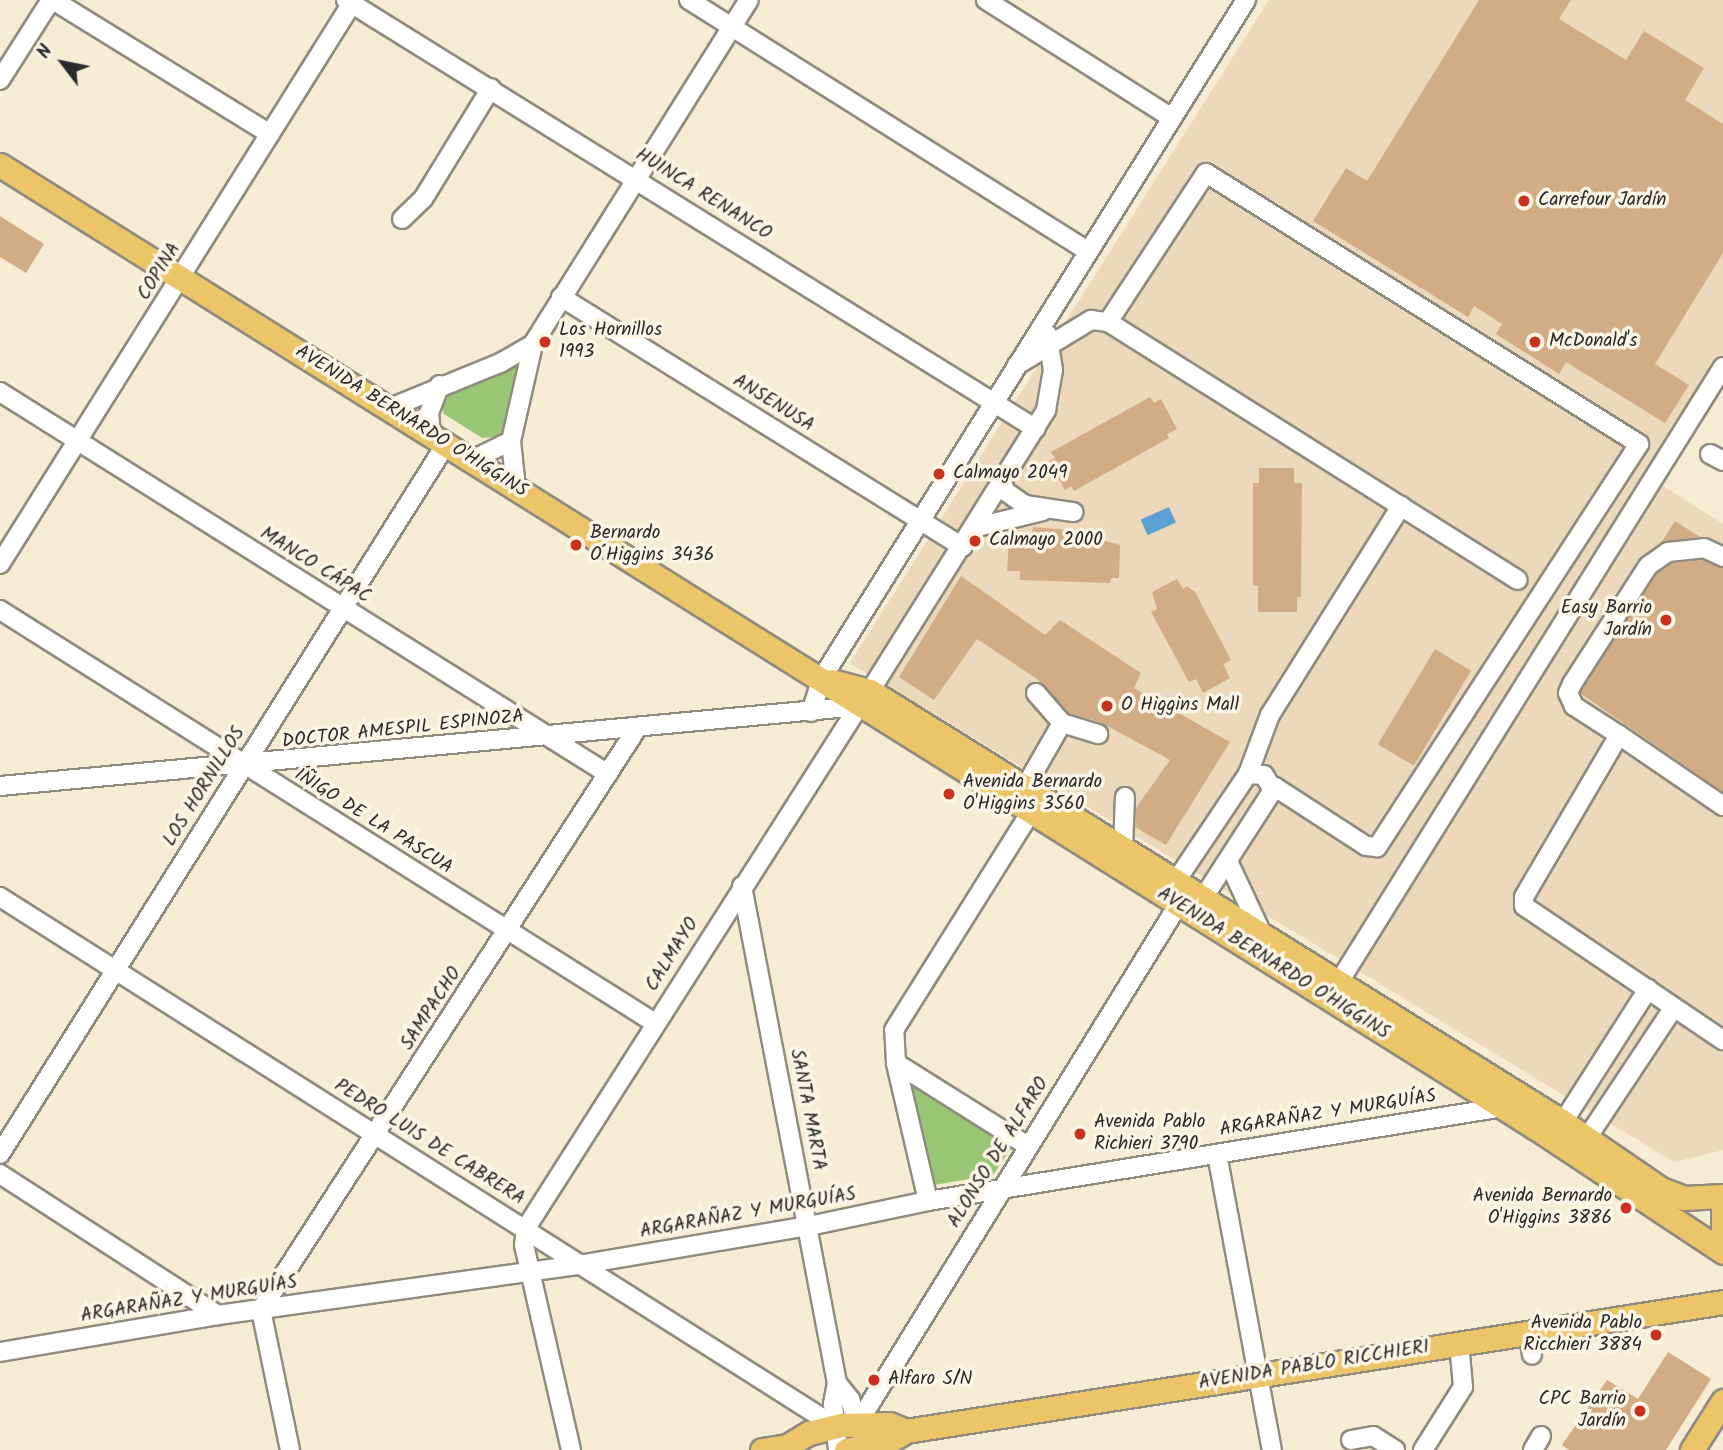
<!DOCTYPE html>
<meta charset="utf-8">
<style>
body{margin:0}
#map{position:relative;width:1723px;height:1450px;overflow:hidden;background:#f6ebd3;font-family:Kalam,sans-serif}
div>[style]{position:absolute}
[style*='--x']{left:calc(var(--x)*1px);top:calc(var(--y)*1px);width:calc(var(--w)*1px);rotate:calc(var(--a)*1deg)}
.built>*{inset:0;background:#ecd8ba}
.green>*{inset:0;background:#99c674}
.water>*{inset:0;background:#5ca0d1;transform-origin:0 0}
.building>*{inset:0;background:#d1ac84;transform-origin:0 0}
.roads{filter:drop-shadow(2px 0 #908b7f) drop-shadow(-2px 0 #908b7f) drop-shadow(0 2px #908b7f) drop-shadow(0 -2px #908b7f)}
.minor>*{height:18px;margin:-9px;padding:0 9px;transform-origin:9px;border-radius:9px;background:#fff}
.major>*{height:23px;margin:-11.5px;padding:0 11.5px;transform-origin:11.5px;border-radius:11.5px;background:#edc569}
.dots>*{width:19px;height:19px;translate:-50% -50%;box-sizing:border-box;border:4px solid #fcf5e5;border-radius:50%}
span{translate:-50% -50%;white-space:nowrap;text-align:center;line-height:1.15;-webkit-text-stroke:7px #fcf5e5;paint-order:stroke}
.street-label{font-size:19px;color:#2b2b2b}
.poi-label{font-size:19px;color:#2b2b2b}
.left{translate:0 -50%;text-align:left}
.right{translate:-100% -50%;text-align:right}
.north{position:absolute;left:28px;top:28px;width:70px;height:70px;-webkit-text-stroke:5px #fcf5e5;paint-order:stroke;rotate:302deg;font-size:19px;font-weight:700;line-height:28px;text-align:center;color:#2b2b2b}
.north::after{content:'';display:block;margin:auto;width:24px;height:32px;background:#2b2b2b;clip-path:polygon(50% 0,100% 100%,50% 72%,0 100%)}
</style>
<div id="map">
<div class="built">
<div style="clip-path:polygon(1269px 0,1723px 0,1723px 375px,1657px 482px,1723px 524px,1723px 1150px,1674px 1162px,850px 663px)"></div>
</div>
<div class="green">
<div style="clip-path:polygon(525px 355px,504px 436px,482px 438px,444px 414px,441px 405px,449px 390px,486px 378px)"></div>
<div style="clip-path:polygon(913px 1085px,1012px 1147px,993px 1175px,934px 1185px,909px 1087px)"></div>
</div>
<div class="water">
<div style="left:1169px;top:507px;width:17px;height:31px;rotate:66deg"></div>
</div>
<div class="building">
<div style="clip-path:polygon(1479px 0,1571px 0,1559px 19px,1626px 60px,1644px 31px,1704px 68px,1685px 100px,1723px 124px,1723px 253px,1655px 364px,1689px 385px,1665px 423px,1566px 362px,1559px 374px,1496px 334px,1502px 324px,1474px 306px,1468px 317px,1313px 221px,1346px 168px,1367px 181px)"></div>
<div style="clip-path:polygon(0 216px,44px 244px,26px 273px,0 257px)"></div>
<div style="clip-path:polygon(1150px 397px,1154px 403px,1161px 399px,1177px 429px,1167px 434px,1169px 438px,1074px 491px,1071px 486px,1065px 490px,1049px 461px,1055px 458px,1051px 452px)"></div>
<div style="clip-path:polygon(1259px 468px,1294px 468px,1294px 483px,1302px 483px,1301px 597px,1297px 597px,1297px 612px,1258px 612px,1258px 586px,1253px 585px,1253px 483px,1259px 483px)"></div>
<div style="clip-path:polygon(1675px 521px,1700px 537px,1661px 543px)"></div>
<div style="clip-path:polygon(1033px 527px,1104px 533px,1102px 540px,1120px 545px,1119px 578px,1111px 578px,1110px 583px,1020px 580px,1020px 571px,1007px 571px,1009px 540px,1022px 540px,1022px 532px,1032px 533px)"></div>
<div style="clip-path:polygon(1702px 560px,1723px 568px,1723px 792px,1580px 693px,1656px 574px,1672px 563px)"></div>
<div style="clip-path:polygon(961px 576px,1045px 635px,1060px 620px,1141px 673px,1134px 688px,1230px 742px,1166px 845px,1135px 827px,1136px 808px,1170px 760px,1100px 722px,1068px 713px,1037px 679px,977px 639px,934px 700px,899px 677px)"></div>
<div style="clip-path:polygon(1177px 579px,1183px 589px,1187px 586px,1195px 592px,1231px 660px,1223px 664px,1230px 678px,1203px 693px,1196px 679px,1189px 682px,1151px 612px,1157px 609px,1152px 592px)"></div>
<div style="left:1435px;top:649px;width:42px;height:111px;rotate:31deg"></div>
<div style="clip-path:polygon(1668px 1352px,1711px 1379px,1666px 1450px,1569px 1450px,1562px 1445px,1607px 1380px,1638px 1399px)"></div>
</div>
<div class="roads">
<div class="minor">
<div style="--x:53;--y:0;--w:255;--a:31.7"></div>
<div style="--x:346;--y:0;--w:812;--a:31.87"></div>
<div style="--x:689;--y:0;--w:471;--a:32.2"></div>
<div style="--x:986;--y:0;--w:220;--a:32.4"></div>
<div style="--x:0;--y:80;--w:95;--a:-57.5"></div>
<div style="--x:402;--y:219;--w:29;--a:-44"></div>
<div style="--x:423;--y:199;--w:130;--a:-58.5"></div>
<div style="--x:561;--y:297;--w:473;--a:31.9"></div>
<div style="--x:1108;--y:322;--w:178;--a:-56.7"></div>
<div style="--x:1206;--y:173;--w:511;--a:32.04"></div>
<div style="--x:1639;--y:444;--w:481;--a:123"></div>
<div style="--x:1377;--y:847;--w:11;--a:-175"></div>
<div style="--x:1366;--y:846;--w:108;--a:-147"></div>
<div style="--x:1275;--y:787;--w:145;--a:122.9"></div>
<div style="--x:1017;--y:365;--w:87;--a:-31.3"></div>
<div style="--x:1091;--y:320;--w:17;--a:7"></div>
<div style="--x:1108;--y:322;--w:484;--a:32.2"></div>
<div style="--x:0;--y:392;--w:718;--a:32.14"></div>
<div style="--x:390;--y:408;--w:121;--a:-22.3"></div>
<div style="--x:502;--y:362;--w:36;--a:-30"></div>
<div style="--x:431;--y:435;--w:22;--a:-95"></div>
<div style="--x:429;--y:413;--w:30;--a:-69"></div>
<div style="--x:1710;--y:454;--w:15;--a:28"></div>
<div style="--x:472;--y:460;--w:43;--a:-26"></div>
<div style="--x:1002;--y:483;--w:9;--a:69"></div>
<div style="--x:1005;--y:491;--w:24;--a:35"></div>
<div style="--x:1025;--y:505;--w:49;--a:8.3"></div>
<div style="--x:516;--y:488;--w:47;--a:-96.1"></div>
<div style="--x:511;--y:441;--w:99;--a:-77.2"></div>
<div style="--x:533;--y:344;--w:406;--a:-57.9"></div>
<div style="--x:973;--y:528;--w:72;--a:-13.7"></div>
<div style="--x:0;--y:564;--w:666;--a:-57.89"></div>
<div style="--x:0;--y:610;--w:774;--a:32.23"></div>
<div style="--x:870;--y:691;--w:332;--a:-57.9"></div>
<div style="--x:1046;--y:410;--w:41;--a:-80.1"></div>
<div style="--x:1053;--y:370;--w:36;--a:-99"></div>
<div style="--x:1036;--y:693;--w:40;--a:49"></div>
<div style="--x:1062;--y:723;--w:38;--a:17"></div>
<div style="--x:811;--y:712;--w:36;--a:-72"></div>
<div style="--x:822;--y:678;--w:800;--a:-57.98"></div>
<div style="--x:1619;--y:735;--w:54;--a:-147.2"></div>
<div style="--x:1574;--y:706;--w:14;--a:-115"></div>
<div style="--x:1568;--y:693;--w:10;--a:-66"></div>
<div style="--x:1572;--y:684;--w:140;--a:-57.2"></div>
<div style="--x:1648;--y:566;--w:24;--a:-35"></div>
<div style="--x:1668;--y:552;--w:36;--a:-6"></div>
<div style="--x:1704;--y:548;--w:21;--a:25"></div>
<div style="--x:1248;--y:774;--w:16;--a:4"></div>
<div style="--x:1264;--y:775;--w:17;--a:59"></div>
<div style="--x:0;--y:786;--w:863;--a:-5.32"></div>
<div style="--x:1020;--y:796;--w:84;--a:-60.1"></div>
<div style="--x:1723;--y:806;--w:126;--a:-145.7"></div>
<div style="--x:1619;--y:735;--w:188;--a:120.4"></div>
<div style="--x:1524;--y:897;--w:9;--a:90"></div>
<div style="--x:1524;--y:906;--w:240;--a:34"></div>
<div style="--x:1123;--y:848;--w:51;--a:-87.8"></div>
<div style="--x:1228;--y:861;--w:81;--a:65"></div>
<div style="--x:1176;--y:881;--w:129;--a:-56.1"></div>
<div style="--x:1248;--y:774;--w:63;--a:-69.6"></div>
<div style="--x:1270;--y:715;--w:247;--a:-57.9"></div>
<div style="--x:742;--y:886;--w:506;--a:79.18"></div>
<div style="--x:837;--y:1383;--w:21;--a:101"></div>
<div style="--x:833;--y:1404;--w:46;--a:83.8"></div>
<div style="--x:0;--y:897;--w:988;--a:32.36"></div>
<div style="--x:1339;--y:982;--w:725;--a:-58.02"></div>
<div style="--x:896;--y:1063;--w:156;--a:32.2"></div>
<div style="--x:1563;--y:1122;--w:158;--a:-57.4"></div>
<div style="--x:1587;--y:1138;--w:157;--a:-56.4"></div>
<div style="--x:0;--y:1154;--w:838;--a:-57.86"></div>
<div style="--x:1217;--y:1154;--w:301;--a:79.5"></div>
<div style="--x:0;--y:1174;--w:260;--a:32.9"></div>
<div style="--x:928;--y:1201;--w:142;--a:-103.1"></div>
<div style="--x:896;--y:1063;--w:33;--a:-93"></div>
<div style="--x:894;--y:1030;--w:256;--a:-57.9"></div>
<div style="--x:1528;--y:1332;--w:23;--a:80"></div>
<div style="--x:0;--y:1352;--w:221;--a:-9.6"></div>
<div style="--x:218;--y:1315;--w:370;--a:-7.9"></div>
<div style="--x:584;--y:1264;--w:228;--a:-9.6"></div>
<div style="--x:809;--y:1226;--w:122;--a:-11.9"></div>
<div style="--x:928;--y:1201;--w:583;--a:-9.28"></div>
<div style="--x:837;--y:1383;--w:21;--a:51"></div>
<div style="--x:850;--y:1399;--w:32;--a:74"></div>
<div style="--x:858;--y:1423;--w:609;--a:-58.29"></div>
<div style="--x:1351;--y:1440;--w:22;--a:-10"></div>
<div style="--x:1373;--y:1436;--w:26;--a:32"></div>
<div style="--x:290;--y:1450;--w:143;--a:-101.7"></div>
<div style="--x:261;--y:1310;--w:691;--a:-57.12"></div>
<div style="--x:571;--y:1450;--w:210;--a:-102.9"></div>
<div style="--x:524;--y:1245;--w:17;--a:-83"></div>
<div style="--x:526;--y:1228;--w:619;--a:-57.46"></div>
<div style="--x:1423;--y:1450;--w:75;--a:-57.6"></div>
<div style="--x:1463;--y:1387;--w:44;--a:-95.2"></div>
<div style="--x:1533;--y:1450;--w:16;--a:-60"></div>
</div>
<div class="major">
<div style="--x:0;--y:165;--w:1813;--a:32.09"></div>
<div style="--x:1536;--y:1128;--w:224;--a:33.5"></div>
<div style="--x:832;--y:681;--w:39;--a:15"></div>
<div style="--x:870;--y:691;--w:816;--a:31.88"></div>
<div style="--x:1563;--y:1122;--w:119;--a:34.4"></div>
<div style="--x:1661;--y:1189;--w:25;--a:21"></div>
<div style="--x:1684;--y:1198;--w:39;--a:-3"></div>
<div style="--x:1723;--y:1209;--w:29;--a:90"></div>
<div style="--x:762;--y:1450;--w:25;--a:-9"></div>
<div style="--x:787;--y:1446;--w:26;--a:-31"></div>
<div style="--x:809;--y:1433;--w:34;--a:-14"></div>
<div style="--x:842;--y:1425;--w:47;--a:-1.2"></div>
<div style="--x:889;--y:1424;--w:18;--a:22"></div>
<div style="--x:846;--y:1450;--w:44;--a:-11.8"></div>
<div style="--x:889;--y:1441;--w:20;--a:-30"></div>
<div style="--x:906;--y:1431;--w:827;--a:-8.97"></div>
<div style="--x:1692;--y:1450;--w:58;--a:-57.7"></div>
</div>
</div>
<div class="dots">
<div style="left:1524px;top:201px;background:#c8321e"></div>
<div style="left:545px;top:342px;background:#c8321e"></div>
<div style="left:1535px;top:342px;background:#c8321e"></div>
<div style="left:939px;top:474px;background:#c8321e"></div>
<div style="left:975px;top:541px;background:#c8321e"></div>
<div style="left:576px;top:545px;background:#c8321e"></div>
<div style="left:1666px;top:620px;background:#c8321e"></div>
<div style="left:1107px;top:706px;background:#c8321e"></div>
<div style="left:949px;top:794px;background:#c8321e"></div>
<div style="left:1080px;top:1134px;background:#c8321e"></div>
<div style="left:1626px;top:1208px;background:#c8321e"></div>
<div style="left:1656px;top:1335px;background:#c8321e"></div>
<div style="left:874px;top:1380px;background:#c8321e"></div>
<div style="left:1640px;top:1411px;background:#c8321e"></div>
</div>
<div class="street-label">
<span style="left:703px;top:195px;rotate:32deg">HUINCA RENANCO</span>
<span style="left:160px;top:272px;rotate:-58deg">COPINA</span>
<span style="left:773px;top:404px;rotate:32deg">ANSENUSA</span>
<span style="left:411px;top:422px;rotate:32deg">AVENIDA BERNARDO O'HIGGINS</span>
<span style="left:315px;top:566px;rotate:32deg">MANCO CÁPAC</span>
<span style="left:403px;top:730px;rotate:-6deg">DOCTOR AMESPIL ESPINOZA</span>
<span style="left:205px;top:787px;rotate:-58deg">LOS HORNILLOS</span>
<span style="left:373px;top:822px;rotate:32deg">ÍÑIGO DE LA PASCUA</span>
<span style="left:673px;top:955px;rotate:-58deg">CALMAYO</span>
<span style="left:1273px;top:964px;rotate:32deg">AVENIDA BERNARDO O'HIGGINS</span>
<span style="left:432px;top:1009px;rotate:-57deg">SAMPACHO</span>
<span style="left:807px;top:1110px;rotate:79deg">SANTA MARTA</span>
<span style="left:1328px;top:1114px;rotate:-9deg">ARGARAÑAZ Y MURGUÍAS</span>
<span style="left:429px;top:1143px;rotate:32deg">PEDRO LUIS DE CABRERA</span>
<span style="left:999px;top:1153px;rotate:-58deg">ALONSO DE ALFARO</span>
<span style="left:748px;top:1214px;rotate:-10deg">ARGARAÑAZ Y MURGUÍAS</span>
<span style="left:189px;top:1300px;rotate:-9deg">ARGARAÑAZ Y MURGUÍAS</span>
<span style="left:1314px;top:1366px;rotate:-9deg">AVENIDA PABLO RICCHIERI</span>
</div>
<div class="poi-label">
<span class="left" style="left:1538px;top:201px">Carrefour Jardín</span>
<span class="left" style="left:559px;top:342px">Los Hornillos<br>1993</span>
<span class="left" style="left:1549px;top:342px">McDonald's</span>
<span class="left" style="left:953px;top:474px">Calmayo 2049</span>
<span class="left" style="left:590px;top:545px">Bernardo<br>O´Higgins 3436</span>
<span class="left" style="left:989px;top:541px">Calmayo 2000</span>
<span class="right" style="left:1652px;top:620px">Easy Barrio<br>Jardín</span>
<span class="left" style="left:1121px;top:706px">O Higgins Mall</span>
<span class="left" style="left:963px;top:794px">Avenida Bernardo<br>O'Higgins 3560</span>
<span class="left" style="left:1094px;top:1134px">Avenida Pablo<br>Richieri 3790</span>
<span class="right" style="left:1612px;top:1208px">Avenida Bernardo<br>O'Higgins 3886</span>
<span class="right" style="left:1642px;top:1335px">Avenida Pablo<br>Ricchieri 3884</span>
<span class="left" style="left:888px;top:1380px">Alfaro S/N</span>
<span class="right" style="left:1626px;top:1411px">CPC Barrio<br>Jardín</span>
</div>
<div class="north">N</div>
</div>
